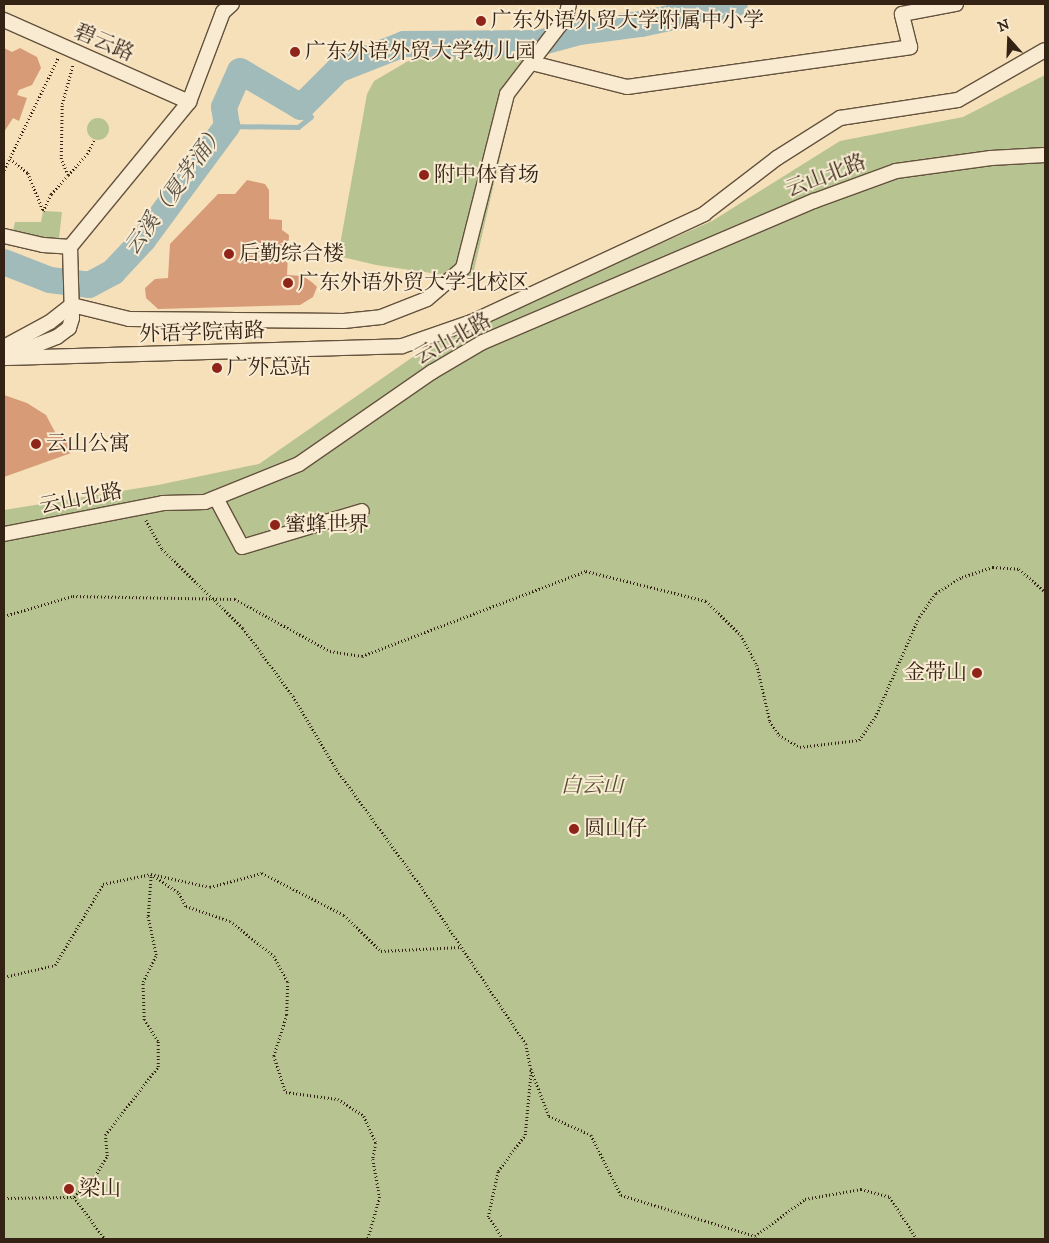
<!DOCTYPE html>
<meta charset="utf-8">
<style>
body{margin:0}
#map{position:relative;width:1049px;height:1243px;overflow:hidden;background:#f6e0b9;font-family:"IM FELL DW Pica","Noto Serif SC",serif}
div>[style]{position:absolute}
[style*='--x']{left:calc(var(--x)*1px);top:calc(var(--y)*1px);width:calc(var(--w)*1px);rotate:calc(var(--a)*1deg)}
.green>*{inset:0;background:#b8c392}
.round{border-radius:50%}
.stream>*{height:4.5px;margin:-2.25px;padding:0 2.25px;transform-origin:2.25px;border-radius:2.25px;background:#a1baba}
.river>*{height:26px;margin:-13px;padding:0 13px;transform-origin:13px;border-radius:13px;background:#a1baba}
.building>*{inset:0;background:#d79b77}
.path>*{height:2.5px;margin-top:-1.25px;transform-origin:0;background:repeating-linear-gradient(90deg,#342314 0 1px,transparent 0 3.5px)}
.roads{filter:drop-shadow(1px 0 #64523d) drop-shadow(-1px 0 #64523d) drop-shadow(0 1px #64523d) drop-shadow(0 -1px #64523d)}
.minor>*{height:14px;margin:-7px;padding:0 7px;transform-origin:7px;border-radius:7px;background:#f9ebd2}
.dots>*{width:14px;height:14px;translate:-50% -50%;box-sizing:border-box;border:2px solid #f9ebd2;border-radius:50%}
span{translate:-50% -50%;white-space:nowrap;text-align:center;line-height:1.15;-webkit-text-stroke:4px #f9ebd2;paint-order:stroke}
.poi-label{font-size:21px;color:#342314}
.left{translate:0 -50%;text-align:left}
.right{translate:-100% -50%;text-align:right}
.street-label{font-size:21px;color:#342314}
.park-label{font-size:21px;color:#554b34;font-style:italic}
.water-label{font-size:22px;color:#555046;font-style:italic}
.frame{position:absolute;inset:0;border:5px solid #342314;pointer-events:none}
.north{position:absolute;left:984px;top:15px;width:50px;height:50px;-webkit-text-stroke:4px #f9ebd2;paint-order:stroke;rotate:340deg;font-size:14px;font-weight:700;line-height:20px;text-align:center;color:#342314}
.north::after{content:'';display:block;margin:auto;width:18px;height:22px;background:#342314;clip-path:polygon(50% 0,100% 100%,50% 72%,0 100%)}
</style>
<div id="map">
<div class="green">
<div style="clip-path:polygon(524px 53px,472px 279px,376px 265px,338px 256px,367px 94px,374px 81px,415px 57px)"></div>
<div style="clip-path:polygon(1045px 75px,1045px 1239px,4px 1239px,4px 510px,158px 485px,259px 464px,430px 345px,712px 221px,840px 141px,963px 117px)"></div>
<div class="round" style="left:87px;top:118px;width:22px;height:22px"></div>
<div style="clip-path:polygon(43px 211px,62px 212px,58px 247px,11px 239px,15px 222px,41px 222px)"></div>
</div>
<div class="stream">
<div style="--x:227;--y:126;--w:71;--a:0.8"></div>
<div style="--x:298;--y:127;--w:16;--a:-38"></div>
<div style="--x:311;--y:117;--w:14;--a:-135"></div>
</div>
<div class="river">
<div style="--x:4;--y:262;--w:49;--a:21.4"></div>
<div style="--x:50;--y:280;--w:39;--a:7"></div>
<div style="--x:89;--y:285;--w:27;--a:-28"></div>
<div style="--x:113;--y:272;--w:44;--a:-46.8"></div>
<div style="--x:143;--y:240;--w:142;--a:-53.6"></div>
<div style="--x:227;--y:126;--w:19;--a:-99"></div>
<div style="--x:224;--y:107;--w:39;--a:-66"></div>
<div style="--x:240;--y:71;--w:71;--a:30.5"></div>
<div style="--x:301;--y:107;--w:52;--a:-45"></div>
<div style="--x:338;--y:70;--w:71;--a:-21.5"></div>
<div style="--x:404;--y:44;--w:135;--a:-0.4"></div>
<div style="--x:539;--y:43;--w:41;--a:-15.4"></div>
<div style="--x:579;--y:32;--w:63;--a:-7.4"></div>
<div style="--x:641;--y:24;--w:96;--a:-12"></div>
</div>
<div class="building">
<div style="clip-path:polygon(4px 48px,12px 52px,20px 48px,37px 57px,41px 68px,32px 85px,19px 90px,17px 95px,27px 98px,19px 121px,13px 118px,4px 132px)"></div>
<div style="clip-path:polygon(247px 180px,265px 184px,269px 190px,269px 219px,282px 220px,282px 230px,289px 235px,287px 275px,303px 276px,313px 283px,317px 287px,313px 297px,300px 305px,158px 309px,146px 298px,145px 288px,155px 279px,168px 278px,170px 244px,218px 194px,235px 194px)"></div>
<div style="clip-path:polygon(4px 395px,27px 403px,46px 415px,56px 434px,63px 432px,71px 453px,4px 477px)"></div>
</div>
<div class="path">
<div style="--x:10;--y:159;--w:23;--a:38"></div>
<div style="--x:28;--y:173;--w:40;--a:68"></div>
<div style="--x:4;--y:170;--w:124;--a:-64.3"></div>
<div style="--x:68;--y:175;--w:28;--a:-48"></div>
<div style="--x:87;--y:154;--w:16;--a:-63"></div>
<div style="--x:43;--y:211;--w:19;--a:-65"></div>
<div style="--x:51;--y:194;--w:25;--a:-48"></div>
<div style="--x:68;--y:175;--w:17;--a:-114"></div>
<div style="--x:61;--y:159;--w:55;--a:-89"></div>
<div style="--x:62;--y:104;--w:41;--a:-74.6"></div>
<div style="--x:146;--y:520;--w:33;--a:61"></div>
<div style="--x:162;--y:549;--w:113;--a:44.3"></div>
<div style="--x:243;--y:628;--w:84;--a:53.7"></div>
<div style="--x:293;--y:696;--w:86;--a:59.3"></div>
<div style="--x:337;--y:770;--w:147;--a:54.1"></div>
<div style="--x:423;--y:889;--w:186;--a:56.4"></div>
<div style="--x:526;--y:1044;--w:25;--a:79"></div>
<div style="--x:531;--y:1069;--w:50;--a:69"></div>
<div style="--x:549;--y:1116;--w:46;--a:24.3"></div>
<div style="--x:591;--y:1135;--w:67;--a:63.4"></div>
<div style="--x:621;--y:1195;--w:140;--a:17"></div>
<div style="--x:755;--y:1236;--w:62;--a:-36.5"></div>
<div style="--x:805;--y:1199;--w:57;--a:-10.1"></div>
<div style="--x:861;--y:1189;--w:30;--a:15"></div>
<div style="--x:890;--y:1197;--w:50;--a:57.3"></div>
<div style="--x:4;--y:616;--w:72;--a:-16.2"></div>
<div style="--x:73;--y:596;--w:162;--a:1.1"></div>
<div style="--x:235;--y:599;--w:108;--a:28.7"></div>
<div style="--x:330;--y:651;--w:32;--a:9"></div>
<div style="--x:362;--y:656;--w:240;--a:-20.8"></div>
<div style="--x:586;--y:571;--w:124;--a:14"></div>
<div style="--x:706;--y:601;--w:49;--a:44.2"></div>
<div style="--x:741;--y:635;--w:34;--a:62"></div>
<div style="--x:757;--y:665;--w:57;--a:76.9"></div>
<div style="--x:770;--y:721;--w:17;--a:57"></div>
<div style="--x:779;--y:735;--w:24;--a:30"></div>
<div style="--x:800;--y:747;--w:59;--a:-6.8"></div>
<div style="--x:859;--y:740;--w:28;--a:-55"></div>
<div style="--x:875;--y:717;--w:109;--a:-66.3"></div>
<div style="--x:919;--y:617;--w:29;--a:-55"></div>
<div style="--x:936;--y:593;--w:31;--a:-32"></div>
<div style="--x:962;--y:577;--w:33;--a:-18"></div>
<div style="--x:993;--y:567;--w:26;--a:4"></div>
<div style="--x:1019;--y:569;--w:35;--a:41"></div>
<div style="--x:4;--y:977;--w:52;--a:-13.2"></div>
<div style="--x:55;--y:965;--w:94;--a:-59.3"></div>
<div style="--x:103;--y:884;--w:49;--a:-11.8"></div>
<div style="--x:151;--y:874;--w:60;--a:12.4"></div>
<div style="--x:210;--y:887;--w:54;--a:-15.1"></div>
<div style="--x:262;--y:873;--w:92;--a:27.1"></div>
<div style="--x:344;--y:915;--w:52;--a:44.2"></div>
<div style="--x:381;--y:951;--w:80;--a:-2.9"></div>
<div style="--x:74;--y:1197;--w:30;--a:-45"></div>
<div style="--x:95;--y:1176;--w:23;--a:-59"></div>
<div style="--x:107;--y:1156;--w:21;--a:-95"></div>
<div style="--x:105;--y:1135;--w:86;--a:-52.1"></div>
<div style="--x:158;--y:1067;--w:26;--a:-90"></div>
<div style="--x:158;--y:1041;--w:25;--a:-124"></div>
<div style="--x:144;--y:1020;--w:38;--a:-92"></div>
<div style="--x:143;--y:982;--w:30;--a:-64"></div>
<div style="--x:156;--y:955;--w:40;--a:-102"></div>
<div style="--x:148;--y:916;--w:42;--a:-85.9"></div>
<div style="--x:151;--y:874;--w:34;--a:34"></div>
<div style="--x:179;--y:893;--w:15;--a:62"></div>
<div style="--x:186;--y:906;--w:46;--a:18.8"></div>
<div style="--x:230;--y:921;--w:56;--a:38.5"></div>
<div style="--x:274;--y:956;--w:30;--a:62"></div>
<div style="--x:288;--y:982;--w:33;--a:92"></div>
<div style="--x:287;--y:1015;--w:43;--a:107.6"></div>
<div style="--x:274;--y:1056;--w:38;--a:72"></div>
<div style="--x:286;--y:1092;--w:52;--a:7.7"></div>
<div style="--x:338;--y:1099;--w:31;--a:33"></div>
<div style="--x:364;--y:1116;--w:30;--a:66"></div>
<div style="--x:376;--y:1143;--w:16;--a:101"></div>
<div style="--x:373;--y:1159;--w:39;--a:80"></div>
<div style="--x:380;--y:1197;--w:44;--a:105.9"></div>
<div style="--x:4;--y:1198;--w:70;--a:-0.8"></div>
<div style="--x:74;--y:1197;--w:52;--a:53.6"></div>
<div style="--x:503;--y:1239;--w:27;--a:-124"></div>
<div style="--x:488;--y:1217;--w:47;--a:-77.7"></div>
<div style="--x:498;--y:1171;--w:45;--a:-53.1"></div>
<div style="--x:525;--y:1135;--w:65;--a:-84.7"></div>
</div>
<div class="roads">
<div class="minor">
<div style="--x:4;--y:20;--w:202;--a:23.9"></div>
<div style="--x:532;--y:63;--w:98;--a:14.2"></div>
<div style="--x:627;--y:87;--w:286;--a:-8"></div>
<div style="--x:910;--y:47;--w:34;--a:-104"></div>
<div style="--x:902;--y:14;--w:55;--a:-10.5"></div>
<div style="--x:4;--y:236;--w:40;--a:13"></div>
<div style="--x:43;--y:245;--w:27;--a:4"></div>
<div style="--x:72;--y:305;--w:59;--a:13.8"></div>
<div style="--x:129;--y:319;--w:215;--a:0.5"></div>
<div style="--x:344;--y:321;--w:37;--a:-6"></div>
<div style="--x:381;--y:317;--w:49;--a:-21.4"></div>
<div style="--x:427;--y:299;--w:48;--a:-40.7"></div>
<div style="--x:463;--y:268;--w:179;--a:-75.8"></div>
<div style="--x:507;--y:94;--w:97;--a:-52.5"></div>
<div style="--x:566;--y:17;--w:13;--a:-77"></div>
<div style="--x:4;--y:347;--w:52;--a:-28.5"></div>
<div style="--x:50;--y:322;--w:28;--a:-38"></div>
<div style="--x:14;--y:354;--w:46;--a:-21.6"></div>
<div style="--x:57;--y:337;--w:15;--a:-37"></div>
<div style="--x:69;--y:328;--w:10;--a:-73"></div>
<div style="--x:72;--y:318;--w:71;--a:-91.6"></div>
<div style="--x:70;--y:247;--w:188;--a:-50.6"></div>
<div style="--x:189;--y:102;--w:96;--a:-69.3"></div>
<div style="--x:223;--y:12;--w:12;--a:-42"></div>
<div style="--x:4;--y:358;--w:398;--a:-1.7"></div>
<div style="--x:402;--y:346;--w:76;--a:-19.1"></div>
<div style="--x:474;--y:321;--w:254;--a:-24.9"></div>
<div style="--x:704;--y:214;--w:92;--a:-37.5"></div>
<div style="--x:777;--y:158;--w:75;--a:-32.4"></div>
<div style="--x:840;--y:118;--w:119;--a:-8.7"></div>
<div style="--x:958;--y:100;--w:100;--a:-29.9"></div>
<div style="--x:216;--y:498;--w:55;--a:62"></div>
<div style="--x:242;--y:547;--w:125;--a:-16.7"></div>
<div style="--x:4;--y:534;--w:162;--a:-11"></div>
<div style="--x:163;--y:503;--w:42;--a:-1.4"></div>
<div style="--x:205;--y:502;--w:101;--a:-22"></div>
<div style="--x:299;--y:464;--w:162;--a:-34.7"></div>
<div style="--x:432;--y:372;--w:59;--a:-30.5"></div>
<div style="--x:483;--y:342;--w:360;--a:-23.1"></div>
<div style="--x:814;--y:201;--w:87;--a:-20.1"></div>
<div style="--x:896;--y:171;--w:96;--a:-7.8"></div>
<div style="--x:991;--y:158;--w:54;--a:-3.2"></div>
</div>
</div>
<div class="dots">
<div style="left:481px;top:21px;background:#8f2418"></div>
<div style="left:295px;top:52px;background:#8f2418"></div>
<div style="left:424px;top:175px;background:#8f2418"></div>
<div style="left:229px;top:254px;background:#8f2418"></div>
<div style="left:288px;top:283px;background:#8f2418"></div>
<div style="left:217px;top:368px;background:#8f2418"></div>
<div style="left:36px;top:444px;background:#8f2418"></div>
<div style="left:275px;top:525px;background:#8f2418"></div>
<div style="left:977px;top:673px;background:#8f2418"></div>
<div style="left:574px;top:829px;background:#8f2418"></div>
<div style="left:69px;top:1189px;background:#8f2418"></div>
</div>
<div class="poi-label">
<span class="left" style="left:491px;top:21px">广东外语外贸大学附属中小学</span>
<span class="left" style="left:305px;top:52px">广东外语外贸大学幼儿园</span>
<span class="left" style="left:434px;top:175px">附中体育场</span>
<span class="left" style="left:239px;top:254px">后勤综合楼</span>
<span class="left" style="left:298px;top:283px">广东外语外贸大学北校区</span>
<span class="left" style="left:227px;top:368px">广外总站</span>
<span class="left" style="left:46px;top:444px">云山公寓</span>
<span class="left" style="left:285px;top:525px">蜜蜂世界</span>
<span class="right" style="left:967px;top:673px">金带山</span>
<span class="left" style="left:584px;top:829px">圆山仔</span>
<span class="left" style="left:79px;top:1189px">梁山</span>
</div>
<div class="street-label">
<span style="left:104px;top:43px;rotate:23deg">碧云路</span>
<span style="left:826px;top:176px;rotate:-21deg">云山北路</span>
<span style="left:202px;top:333px;rotate:-2deg">外语学院南路</span>
<span style="left:453px;top:339px;rotate:-29deg">云山北路</span>
<span style="left:81px;top:499px;rotate:-11deg">云山北路</span>
</div>
<div class="park-label">
<span style="left:592px;top:786px">白云山</span>
</div>
<div class="water-label">
<span style="left:175px;top:190px;rotate:-54deg">云溪（夏茅涌）</span>
</div>
<div class="frame"></div>
<div class="north">N</div>
</div>
